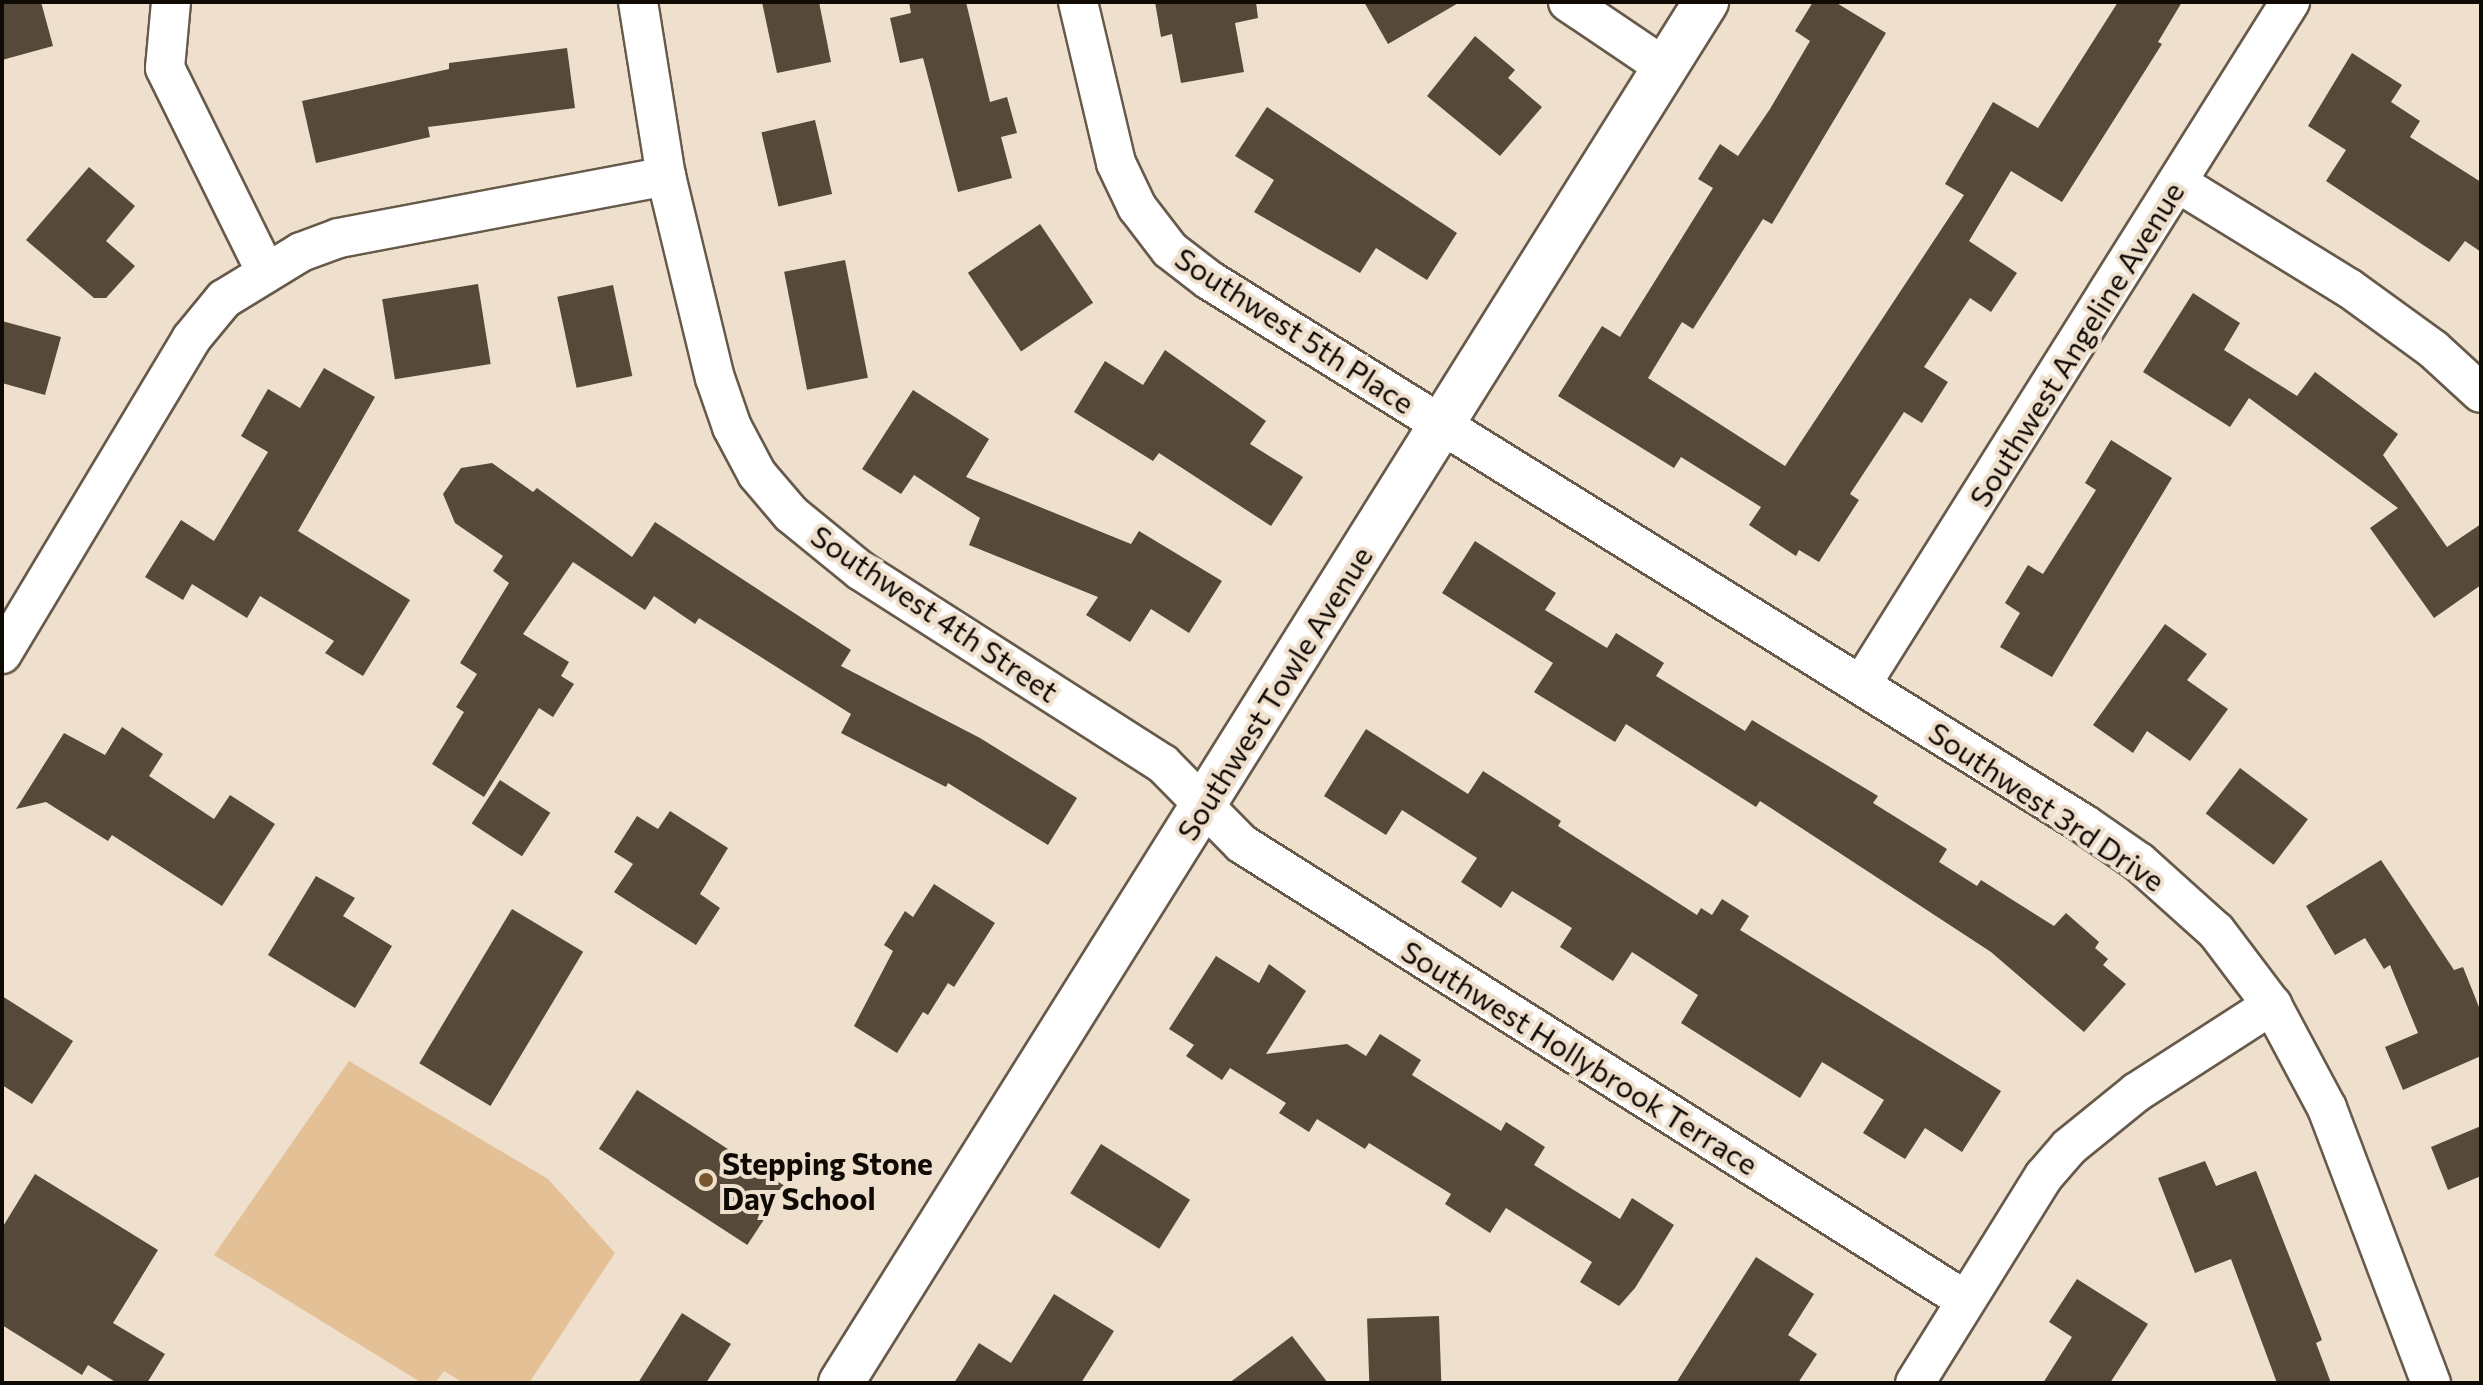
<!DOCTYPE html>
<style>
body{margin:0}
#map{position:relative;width:2483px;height:1385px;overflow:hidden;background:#efdfcd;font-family:Commissioner,sans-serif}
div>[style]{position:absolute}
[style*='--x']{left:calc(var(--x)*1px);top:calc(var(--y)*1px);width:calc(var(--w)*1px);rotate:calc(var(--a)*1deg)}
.green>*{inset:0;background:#e4c097}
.building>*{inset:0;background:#56493a;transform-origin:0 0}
.roads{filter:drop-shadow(2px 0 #675a4b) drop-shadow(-2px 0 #675a4b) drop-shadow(0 2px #675a4b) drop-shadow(0 -2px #675a4b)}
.street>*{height:38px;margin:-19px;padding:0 19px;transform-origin:19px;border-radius:19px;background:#fff}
.secondary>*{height:44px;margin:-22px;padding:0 22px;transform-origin:22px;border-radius:22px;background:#fff}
.dots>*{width:22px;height:22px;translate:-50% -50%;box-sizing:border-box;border:4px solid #efdfcd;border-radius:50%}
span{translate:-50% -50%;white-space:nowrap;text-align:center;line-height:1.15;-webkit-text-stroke:8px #efdfcd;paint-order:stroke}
.street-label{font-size:30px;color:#100a05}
.poi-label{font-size:30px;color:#100a05;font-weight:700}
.left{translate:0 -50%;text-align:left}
.frame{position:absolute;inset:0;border:4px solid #100a05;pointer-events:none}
</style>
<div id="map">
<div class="green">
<div style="clip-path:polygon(349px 1061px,548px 1179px,615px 1253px,529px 1383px,464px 1383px,444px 1371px,435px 1383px,422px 1383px,214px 1255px)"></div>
</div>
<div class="building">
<div style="clip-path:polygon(2px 2px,41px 2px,53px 46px,2px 60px)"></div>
<div style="clip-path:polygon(762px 2px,819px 2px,831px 62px,777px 73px)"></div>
<div style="clip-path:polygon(909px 2px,966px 2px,990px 102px,1007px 97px,1017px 133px,1001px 137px,1012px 178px,958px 192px,923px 58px,900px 63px,890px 18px,911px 13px)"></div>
<div style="clip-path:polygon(1155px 2px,1256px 2px,1258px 18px,1235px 23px,1244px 72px,1181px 83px,1172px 34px,1161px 37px)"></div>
<div style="clip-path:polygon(1364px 2px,1460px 2px,1388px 44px)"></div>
<div style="clip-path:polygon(1813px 2px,1835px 2px,1886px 33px,1772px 224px,1763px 219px,1693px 329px,1682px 322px,1648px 378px,1785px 466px,1964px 195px,1945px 184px,1993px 102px,2038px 128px,2118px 2px,2182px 2px,2158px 42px,2162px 44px,2062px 202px,2011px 171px,1969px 241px,2017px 273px,1991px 312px,1970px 298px,1924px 367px,1948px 382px,1922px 423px,1904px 412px,1850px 494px,1859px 500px,1819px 562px,1799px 550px,1796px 556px,1749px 525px,1761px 507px,1681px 457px,1674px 468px,1558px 396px,1602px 326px,1620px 337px,1713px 188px,1698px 179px,1720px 144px,1738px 156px,1770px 109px,1810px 41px,1795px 31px)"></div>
<div style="clip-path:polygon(1475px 36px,1515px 70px,1508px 78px,1542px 107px,1500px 156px,1427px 96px)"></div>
<div style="clip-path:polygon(567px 48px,575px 108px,428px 127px,430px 137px,316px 163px,302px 101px,449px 69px,449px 63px)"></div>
<div style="clip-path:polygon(2352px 53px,2402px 85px,2391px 102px,2420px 121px,2410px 137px,2481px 182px,2481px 252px,2465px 241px,2449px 262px,2326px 181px,2346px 150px,2308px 126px)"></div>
<div style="clip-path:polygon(1267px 107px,1457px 233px,1427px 280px,1376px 248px,1360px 273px,1254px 212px,1274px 180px,1235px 156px)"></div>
<div style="left:815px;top:120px;width:76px;height:55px;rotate:77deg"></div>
<div style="clip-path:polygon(89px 167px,135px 206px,106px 241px,135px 266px,106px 298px,94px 298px,26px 240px)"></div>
<div style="left:1040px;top:224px;width:95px;height:87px;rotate:56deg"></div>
<div style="left:845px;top:260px;width:120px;height:62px;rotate:79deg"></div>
<div style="left:478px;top:284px;width:81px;height:97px;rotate:81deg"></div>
<div style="left:613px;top:285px;width:93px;height:57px;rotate:78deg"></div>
<div style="clip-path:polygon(2193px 293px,2240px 323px,2224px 350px,2297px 396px,2315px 372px,2398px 434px,2383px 455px,2447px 547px,2481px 524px,2481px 585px,2434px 618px,2370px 528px,2398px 508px,2249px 398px,2230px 427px,2143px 372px)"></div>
<div style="clip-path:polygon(2px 321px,61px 337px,45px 395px,2px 383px)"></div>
<div style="clip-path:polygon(1165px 350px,1266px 421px,1250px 444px,1303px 477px,1271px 526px,1159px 453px,1153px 461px,1074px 412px,1105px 361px,1143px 385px)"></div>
<div style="clip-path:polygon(324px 368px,375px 397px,298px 531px,410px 600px,363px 676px,325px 653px,334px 641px,260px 596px,247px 618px,192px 584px,183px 600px,145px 577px,181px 520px,214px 541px,268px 452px,241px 436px,268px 389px,300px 408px)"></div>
<div style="clip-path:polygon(913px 390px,989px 439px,966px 477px,1131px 544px,1139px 531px,1222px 581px,1189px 633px,1151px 609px,1130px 642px,1086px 615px,1098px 597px,969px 545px,980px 518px,914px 475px,901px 494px,862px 469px)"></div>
<div style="clip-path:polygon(2111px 440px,2172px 478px,2052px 677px,2000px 647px,2020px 613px,2005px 603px,2028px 565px,2043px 574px,2096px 490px,2085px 483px)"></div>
<div style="clip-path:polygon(492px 463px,533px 492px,537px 488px,632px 557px,655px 522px,851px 650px,841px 666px,980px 738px,1077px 798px,1048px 845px,948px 783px,946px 787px,841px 733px,851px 714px,699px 618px,695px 624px,654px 596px,645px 610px,573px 562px,523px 634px,569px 662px,561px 676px,574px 684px,553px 717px,539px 708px,484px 797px,432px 764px,464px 712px,456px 707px,477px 674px,460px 663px,509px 583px,493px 571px,503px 556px,455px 523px,443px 494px,461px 468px)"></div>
<div style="clip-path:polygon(1475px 541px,1556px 593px,1545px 610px,1607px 648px,1616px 633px,1664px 663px,1656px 676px,1745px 731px,1752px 720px,1878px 796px,1873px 803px,1947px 849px,1939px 862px,1977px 886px,1981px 880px,2054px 926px,2066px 913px,2099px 942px,2095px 948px,2108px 959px,2103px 965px,2126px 984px,2084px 1032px,1991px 952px,1760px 801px,1756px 807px,1626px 724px,1615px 742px,1534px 692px,1553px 663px,1442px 593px)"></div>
<div style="clip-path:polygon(2165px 624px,2207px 654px,2187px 680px,2228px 709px,2190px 761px,2147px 731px,2133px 753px,2093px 725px)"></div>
<div style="clip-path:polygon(122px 727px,163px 754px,149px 776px,214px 819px,230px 795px,275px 824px,222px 906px,112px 835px,108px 841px,46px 802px,16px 809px,64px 733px,105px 755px)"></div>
<div style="clip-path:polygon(1366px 729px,1468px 794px,1483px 771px,1561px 821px,1558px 826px,1697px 915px,1701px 908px,1712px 915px,1722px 899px,1749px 916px,1740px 930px,2001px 1091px,1962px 1152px,1925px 1128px,1905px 1159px,1863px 1133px,1884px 1100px,1822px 1062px,1800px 1098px,1681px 1023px,1698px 995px,1632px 952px,1613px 981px,1560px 947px,1572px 928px,1512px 891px,1501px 908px,1461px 882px,1477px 858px,1402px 810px,1386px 835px,1324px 796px)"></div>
<div style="left:2240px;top:768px;width:85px;height:57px;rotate:37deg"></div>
<div style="left:500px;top:780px;width:60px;height:52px;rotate:33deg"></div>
<div style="clip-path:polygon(670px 811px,728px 848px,700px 894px,720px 908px,696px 945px,614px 892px,633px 864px,614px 852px,637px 816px,658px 829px)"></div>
<div style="clip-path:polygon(2381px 860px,2454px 970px,2463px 967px,2481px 1012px,2481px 1056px,2403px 1090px,2385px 1047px,2418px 1033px,2390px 965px,2384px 969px,2365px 938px,2335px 955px,2306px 906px)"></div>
<div style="clip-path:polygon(316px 876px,355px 898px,343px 916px,392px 946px,355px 1008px,268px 955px)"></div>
<div style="clip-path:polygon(934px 884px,995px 923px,954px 987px,948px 983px,928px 1015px,923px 1012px,897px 1053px,854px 1026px,893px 951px,884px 945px,905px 911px,913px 917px)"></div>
<div style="left:512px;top:909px;width:83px;height:180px;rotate:31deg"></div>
<div style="clip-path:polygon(1216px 956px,1259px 983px,1269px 964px,1306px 991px,1266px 1054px,1347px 1044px,1366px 1056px,1380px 1034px,1421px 1060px,1412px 1075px,1501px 1131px,1506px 1122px,1545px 1147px,1534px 1165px,1620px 1219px,1632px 1198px,1674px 1225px,1635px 1288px,1619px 1306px,1580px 1282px,1592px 1262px,1506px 1208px,1490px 1233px,1445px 1204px,1451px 1194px,1369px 1143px,1365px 1149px,1317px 1119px,1309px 1132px,1279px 1113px,1286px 1103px,1230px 1068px,1222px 1080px,1186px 1056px,1194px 1045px,1169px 1029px)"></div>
<div style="clip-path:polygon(2px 996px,73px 1041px,32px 1104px,2px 1085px)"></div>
<div style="left:637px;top:1090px;width:177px;height:70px;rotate:33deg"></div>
<div style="clip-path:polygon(2481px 1126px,2481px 1176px,2448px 1190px,2431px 1147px)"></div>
<div style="left:1101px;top:1144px;width:105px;height:58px;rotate:32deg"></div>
<div style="clip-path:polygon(2205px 1161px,2216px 1186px,2256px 1171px,2322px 1340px,2316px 1343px,2331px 1383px,2277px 1383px,2231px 1259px,2195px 1273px,2158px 1178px)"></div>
<div style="clip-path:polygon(35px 1174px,158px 1250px,113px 1323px,165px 1354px,147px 1383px,117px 1383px,88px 1365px,82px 1375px,2px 1325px,2px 1228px)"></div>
<div style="clip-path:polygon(1756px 1257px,1814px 1294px,1788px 1335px,1817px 1354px,1798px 1383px,1676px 1383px)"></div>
<div style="clip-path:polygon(2077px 1279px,2148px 1324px,2110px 1383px,2043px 1383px,2072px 1337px,2049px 1322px)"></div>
<div style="clip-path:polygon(1054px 1294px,1114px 1331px,1081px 1383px,954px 1383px,979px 1343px,1011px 1363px)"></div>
<div style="clip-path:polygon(682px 1313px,731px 1344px,706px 1383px,638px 1383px)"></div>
<div style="left:1439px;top:1316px;width:67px;height:72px;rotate:88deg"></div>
<div style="clip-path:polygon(1292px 1336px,1328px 1383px,1229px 1383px)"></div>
</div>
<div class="roads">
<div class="street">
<div style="--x:171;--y:2;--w:66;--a:95.2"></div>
<div style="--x:165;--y:68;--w:228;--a:63.7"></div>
<div style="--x:638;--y:2;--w:176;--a:80.9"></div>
<div style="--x:666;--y:176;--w:208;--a:76.4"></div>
<div style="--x:715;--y:378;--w:52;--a:70.9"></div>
<div style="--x:732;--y:427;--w:53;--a:62"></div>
<div style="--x:757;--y:474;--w:52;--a:49.6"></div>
<div style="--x:791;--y:514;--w:90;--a:39.2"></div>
<div style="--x:861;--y:571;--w:358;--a:32.6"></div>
<div style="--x:1163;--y:764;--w:112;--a:45.4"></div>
<div style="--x:1242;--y:844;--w:855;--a:32.24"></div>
<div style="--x:1078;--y:2;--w:165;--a:76.7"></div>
<div style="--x:1116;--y:163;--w:49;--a:64.5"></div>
<div style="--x:1137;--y:207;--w:54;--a:52.5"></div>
<div style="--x:1170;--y:250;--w:49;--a:37.6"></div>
<div style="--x:1209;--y:280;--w:1030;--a:31.87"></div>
<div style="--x:2084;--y:824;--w:67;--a:34.6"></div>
<div style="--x:2139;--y:862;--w:103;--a:41.9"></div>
<div style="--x:2216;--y:931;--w:93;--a:52.9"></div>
<div style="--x:2272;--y:1005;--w:117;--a:61.9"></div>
<div style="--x:2327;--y:1108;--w:294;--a:69.3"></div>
<div style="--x:1568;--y:2;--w:118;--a:34"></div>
<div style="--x:2178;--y:183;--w:201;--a:31.6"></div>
<div style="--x:2349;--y:288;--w:104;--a:36"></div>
<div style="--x:2433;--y:349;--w:65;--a:42.5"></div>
<div style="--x:2;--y:654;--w:367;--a:-59"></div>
<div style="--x:191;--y:339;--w:52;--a:-50.5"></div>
<div style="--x:224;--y:299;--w:90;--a:-31.4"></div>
<div style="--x:301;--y:252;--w:40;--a:-20.2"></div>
<div style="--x:339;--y:238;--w:333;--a:-10.7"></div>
<div style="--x:1861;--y:685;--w:807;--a:-57.87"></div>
<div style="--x:1915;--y:1383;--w:244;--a:-58.1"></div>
<div style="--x:2044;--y:1176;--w:38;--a:-49"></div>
<div style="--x:2069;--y:1147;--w:87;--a:-39"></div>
<div style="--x:2137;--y:1092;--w:161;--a:-32.8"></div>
</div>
<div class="secondary">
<div style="--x:841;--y:1383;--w:1630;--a:-57.94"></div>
</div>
</div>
<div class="dots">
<div style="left:706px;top:1180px;background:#78562d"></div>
</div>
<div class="street-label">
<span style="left:1295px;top:330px;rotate:33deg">Southwest 5th Place</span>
<span style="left:2076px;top:344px;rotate:-58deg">Southwest Angeline Avenue</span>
<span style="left:935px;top:613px;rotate:34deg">Southwest 4th Street</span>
<span style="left:1274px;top:693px;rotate:-58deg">Southwest Towle Avenue</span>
<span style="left:2047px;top:806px;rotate:34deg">Southwest 3rd Drive</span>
<span style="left:1580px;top:1057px;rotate:32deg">Southwest Hollybrook Terrace</span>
</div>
<div class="poi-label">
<span class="left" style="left:722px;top:1180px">Stepping Stone<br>Day School</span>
</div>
<div class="frame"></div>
</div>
